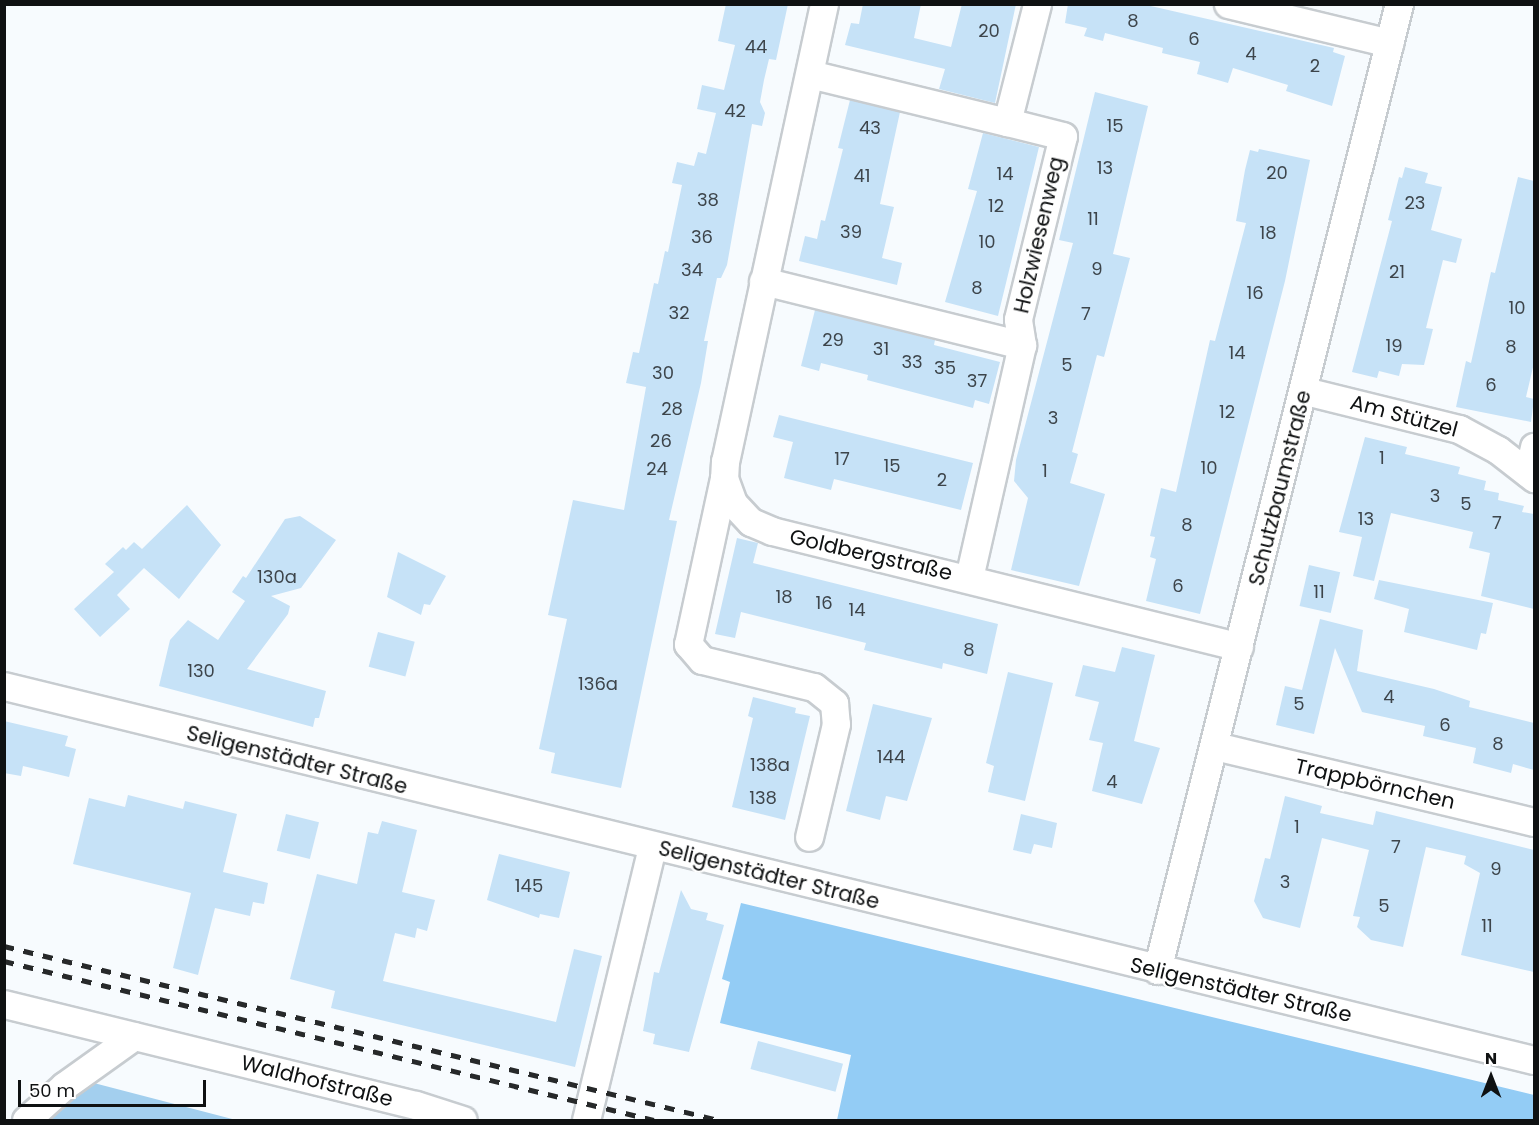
<!DOCTYPE html>
<meta charset="utf-8">
<style>
body{margin:0}
#map{position:relative;width:1539px;height:1125px;overflow:hidden;background:#f7fbfe;font-family:Poppins,sans-serif}
div>[style]{position:absolute}
[style*='--x']{left:calc(var(--x)*1px);top:calc(var(--y)*1px);width:calc(var(--w)*1px);rotate:calc(var(--a)*1deg)}
.green>*{inset:0;background:#a3cfee}
.forest>*{inset:0;background:#93ccf5}
.building>*{inset:0;background:#c6e2f7;transform-origin:0 0}
.roads{filter:drop-shadow(2px 0 #c7ccd0) drop-shadow(-2px 0 #c7ccd0) drop-shadow(0 2px #c7ccd0) drop-shadow(0 -2px #c7ccd0)}
.minor>*{height:27px;margin:-13.5px;padding:0 13.5px;transform-origin:13.5px;border-radius:13.5px;background:#fff}
.rail>*{height:4.5px;margin-top:-2.25px;transform-origin:0;background:repeating-linear-gradient(90deg,#27292a 0 10px,transparent 0 20px)}
span{translate:-50% -50%;white-space:nowrap;text-align:center;line-height:1.15;-webkit-text-stroke:4.5px #fff;paint-order:stroke}
.number-label{font-size:18px;color:#3d454b}
.number-label span{-webkit-text-stroke-width:0}
.street-label{font-size:21px;color:#0f1112}
.frame{position:absolute;inset:0;border:6px solid #0f1112;pointer-events:none}
.north{position:absolute;left:1461px;top:1047px;width:60px;height:60px;-webkit-text-stroke:4px #fff;paint-order:stroke;rotate:0deg;font-size:16px;font-weight:700;line-height:24px;text-align:center;color:#0f1112}
.north::after{content:'';display:block;margin:auto;width:21px;height:27px;background:#0f1112;clip-path:polygon(50% 0,100% 100%,50% 72%,0 100%)}
.scale{position:absolute;left:18px;top:1080px;width:188px;height:27px;box-sizing:border-box;border:3px solid #0f1112;border-top:0;padding-left:8px;font-size:18px;line-height:21px;white-space:nowrap;color:#0f1112;-webkit-text-stroke:4px #fff;paint-order:stroke}
</style>
<div id="map">
<div class="green">
<div style="clip-path:polygon(90px 1082px,236px 1120px,40px 1120px)"></div>
</div>
<div class="forest">
<div style="clip-path:polygon(741px 903px,1534px 1095px,1534px 1120px,837px 1120px,851px 1055px,720px 1023px,730px 982px,722px 979px)"></div>
</div>
<div class="building">
<div style="clip-path:polygon(726px 4px,788px 4px,776px 60px,769px 59px,764px 80px,760px 102px,765px 113px,762px 126px,752px 124px,727px 265px,721px 278px,717px 278px,704px 341px,708px 341px,701px 383px,669px 520px,677px 521px,621px 788px,551px 773px,555px 753px,539px 749px,567px 619px,548px 615px,573px 500px,624px 510px,646px 387px,626px 383px,633px 352px,639px 353px,654px 283px,658px 284px,665px 251px,668px 252px,682px 185px,672px 183px,677px 162px,694px 166px,698px 152px,706px 154px,716px 113px,697px 109px,702px 85px,724px 90px,735px 45px,718px 41px)"></div>
<div style="clip-path:polygon(863px 4px,921px 4px,914px 38px,951px 47px,962px 4px,1016px 4px,995px 103px,939px 89px,945px 69px,845px 45px,851px 23px,859px 24px)"></div>
<div style="clip-path:polygon(1068px 4px,1142px 4px,1334px 48px,1333px 52px,1345px 56px,1332px 106px,1286px 91px,1288px 85px,1233px 68px,1228px 83px,1197px 74px,1200px 62px,1162px 53px,1163px 48px,1105px 33px,1103px 41px,1084px 36px,1087px 28px,1065px 23px)"></div>
<div style="clip-path:polygon(1095px 92px,1148px 106px,1113px 254px,1130px 258px,1104px 357px,1097px 355px,1072px 452px,1078px 454px,1070px 483px,1105px 494px,1079px 586px,1011px 570px,1028px 498px,1014px 481px,1016px 460px,1073px 243px,1059px 240px)"></div>
<div style="clip-path:polygon(850px 100px,900px 112px,880px 204px,894px 207px,882px 258px,902px 263px,897px 285px,799px 261px,805px 236px,817px 239px,821px 220px,825px 221px,843px 149px,838px 148px)"></div>
<div style="clip-path:polygon(983px 133px,1039px 147px,998px 316px,945px 302px,977px 191px,968px 189px)"></div>
<div style="clip-path:polygon(1259px 149px,1310px 160px,1285px 281px,1200px 614px,1146px 601px,1156px 559px,1150px 557px,1155px 537px,1150px 536px,1161px 488px,1176px 492px,1210px 340px,1215px 341px,1246px 223px,1236px 221px,1245px 170px,1250px 150px,1258px 152px)"></div>
<div style="clip-path:polygon(1405px 167px,1428px 173px,1425px 183px,1442px 187px,1431px 230px,1462px 239px,1456px 263px,1443px 260px,1426px 328px,1433px 329px,1424px 365px,1402px 364px,1399px 376px,1379px 371px,1377px 378px,1352px 372px,1392px 221px,1388px 220px,1399px 177px,1402px 178px)"></div>
<div style="clip-path:polygon(1518px 177px,1534px 181px,1534px 363px,1526px 397px,1534px 399px,1531px 422px,1456px 407px,1466px 361px,1471px 363px,1491px 272px,1495px 273px)"></div>
<div style="clip-path:polygon(815px 310px,935px 340px,934px 345px,1000px 362px,989px 404px,975px 400px,973px 408px,867px 380px,868px 375px,821px 363px,819px 371px,801px 366px)"></div>
<div style="clip-path:polygon(779px 415px,973px 463px,961px 510px,834px 479px,831px 490px,784px 478px,793px 442px,773px 437px)"></div>
<div style="clip-path:polygon(1365px 437px,1407px 447px,1405px 454px,1460px 467px,1458px 474px,1486px 481px,1484px 490px,1499px 493px,1498px 500px,1524px 506px,1522px 512px,1534px 514px,1534px 609px,1481px 596px,1490px 553px,1469px 548px,1473px 532px,1391px 513px,1374px 581px,1353px 576px,1362px 537px,1339px 532px)"></div>
<div style="clip-path:polygon(187px 505px,221px 545px,179px 599px,144px 568px,117px 595px,130px 609px,100px 637px,74px 609px,114px 572px,105px 564px,123px 547px,126px 550px,134px 542px,142px 549px)"></div>
<div style="clip-path:polygon(300px 516px,336px 540px,301px 588px,271px 596px,290px 606px,288px 614px,247px 669px,326px 691px,319px 718px,315px 718px,313px 727px,159px 686px,170px 640px,188px 620px,218px 640px,245px 601px,232px 592px,243px 576px,246px 578px,285px 519px)"></div>
<div style="clip-path:polygon(737px 538px,758px 543px,753px 563px,998px 624px,987px 674px,943px 663px,942px 669px,864px 650px,866px 643px,741px 612px,735px 638px,715px 634px)"></div>
<div style="clip-path:polygon(398px 552px,446px 576px,430px 605px,424px 604px,421px 615px,387px 597px)"></div>
<div style="left:1309px;top:565px;width:32px;height:42px;rotate:13deg"></div>
<div style="clip-path:polygon(1379px 580px,1493px 603px,1486px 634px,1481px 633px,1477px 650px,1404px 632px,1409px 609px,1374px 599px)"></div>
<div style="clip-path:polygon(1320px 619px,1363px 630px,1357px 671px,1434px 689px,1470px 701px,1469px 707px,1534px 723px,1534px 770px,1513px 764px,1511px 773px,1473px 763px,1476px 748px,1423px 736px,1425px 726px,1362px 712px,1335px 648px,1314px 734px,1276px 725px,1285px 686px,1302px 690px)"></div>
<div style="left:378px;top:632px;width:38px;height:36px;rotate:15deg"></div>
<div style="clip-path:polygon(1122px 647px,1155px 655px,1134px 741px,1160px 748px,1142px 804px,1092px 791px,1103px 743px,1089px 740px,1099px 702px,1075px 696px,1083px 665px,1115px 672px)"></div>
<div style="clip-path:polygon(1008px 672px,1053px 683px,1025px 801px,988px 792px,994px 766px,986px 763px)"></div>
<div style="clip-path:polygon(753px 697px,796px 708px,795px 713px,810px 716px,785px 820px,732px 807px,753px 718px,748px 716px)"></div>
<div style="clip-path:polygon(873px 704px,932px 718px,907px 801px,886px 796px,880px 820px,846px 811px)"></div>
<div style="clip-path:polygon(4px 721px,68px 736px,65px 746px,76px 749px,69px 777px,23px 766px,21px 776px,4px 773px)"></div>
<div style="clip-path:polygon(128px 795px,183px 809px,185px 801px,237px 814px,223px 872px,268px 883px,264px 904px,253px 902px,250px 916px,215px 908px,198px 975px,173px 968px,191px 893px,73px 864px,89px 798px,125px 807px)"></div>
<div style="clip-path:polygon(1285px 796px,1322px 806px,1320px 813px,1373px 825px,1376px 811px,1534px 850px,1534px 972px,1461px 955px,1480px 873px,1464px 864px,1466px 856px,1426px 847px,1403px 947px,1371px 940px,1357px 927px,1360px 917px,1353px 916px,1369px 850px,1322px 838px,1300px 928px,1263px 918px,1254px 901px,1265px 858px,1270px 859px)"></div>
<div style="left:286px;top:814px;width:34px;height:38px;rotate:14deg"></div>
<div style="clip-path:polygon(1021px 814px,1057px 823px,1052px 848px,1034px 844px,1031px 854px,1013px 850px)"></div>
<div style="clip-path:polygon(382px 821px,417px 830px,402px 892px,435px 900px,427px 931px,417px 928px,415px 938px,395px 933px,383px 981px,556px 1022px,574px 949px,602px 956px,575px 1067px,331px 1008px,335px 991px,290px 979px,317px 874px,357px 884px,368px 832px,378px 834px)"></div>
<div style="clip-path:polygon(499px 854px,570px 872px,559px 918px,540px 914px,539px 918px,487px 900px)"></div>
<div style="clip-path:polygon(681px 890px,691px 909px,708px 913px,706px 920px,724px 925px,689px 1052px,653px 1044px,655px 1034px,643px 1031px,654px 972px,659px 973px)"></div>
<div style="left:758px;top:1041px;width:88px;height:29px;rotate:15deg"></div>
</div>
<div class="roads">
<div class="minor">
<div style="--x:824;--y:4;--w:468;--a:102.2"></div>
<div style="--x:725;--y:461;--w:17;--a:93"></div>
<div style="--x:724;--y:478;--w:27;--a:70"></div>
<div style="--x:733;--y:503;--w:26;--a:47"></div>
<div style="--x:751;--y:522;--w:23;--a:23"></div>
<div style="--x:772;--y:531;--w:481;--a:13.9"></div>
<div style="--x:1228;--y:4;--w:166;--a:13.6"></div>
<div style="--x:810;--y:74;--w:203;--a:13.7"></div>
<div style="--x:763;--y:281;--w:267;--a:13.9"></div>
<div style="--x:1305;--y:391;--w:159;--a:13.9"></div>
<div style="--x:1459;--y:429;--w:44;--a:28.3"></div>
<div style="--x:1498;--y:450;--w:46;--a:37.9"></div>
<div style="--x:1528;--y:473;--w:27;--a:-77"></div>
<div style="--x:724;--y:478;--w:170;--a:102.2"></div>
<div style="--x:688;--y:644;--w:21;--a:49"></div>
<div style="--x:702;--y:660;--w:115;--a:13.6"></div>
<div style="--x:814;--y:687;--w:26;--a:39"></div>
<div style="--x:834;--y:703;--w:21;--a:85"></div>
<div style="--x:836;--y:724;--w:116;--a:103.4"></div>
<div style="--x:969;--y:578;--w:239;--a:-77.2"></div>
<div style="--x:1022;--y:345;--w:26;--a:-99"></div>
<div style="--x:1018;--y:319;--w:188;--a:-76.2"></div>
<div style="--x:1063;--y:136;--w:58;--a:-166"></div>
<div style="--x:1007;--y:122;--w:122;--a:-75.7"></div>
<div style="--x:4;--y:686;--w:1575;--a:13.74"></div>
<div style="--x:1215;--y:746;--w:328;--a:13.4"></div>
<div style="--x:1157;--y:970;--w:996;--a:-75.94"></div>
<div style="--x:4;--y:1004;--w:424;--a:13.8"></div>
<div style="--x:416;--y:1105;--w:49;--a:17.7"></div>
<div style="--x:26;--y:1120;--w:51;--a:-41.8"></div>
<div style="--x:64;--y:1086;--w:86;--a:-35.5"></div>
<div style="--x:586;--y:1120;--w:281;--a:-76.4"></div>
</div>
</div>
<div class="rail">
<div style="--x:4;--y:946;--w:736;--a:13.68"></div>
<div style="--x:4;--y:961;--w:669;--a:13.75"></div>
</div>
<div class="number-label">
<span style="left:1133px;top:21px">8</span>
<span style="left:989px;top:31px">20</span>
<span style="left:1194px;top:39px">6</span>
<span style="left:756px;top:47px">44</span>
<span style="left:1251px;top:54px">4</span>
<span style="left:1315px;top:66px">2</span>
<span style="left:735px;top:111px">42</span>
<span style="left:1115px;top:126px">15</span>
<span style="left:870px;top:128px">43</span>
<span style="left:1105px;top:168px">13</span>
<span style="left:1277px;top:173px">20</span>
<span style="left:1005px;top:174px">14</span>
<span style="left:862px;top:176px">41</span>
<span style="left:708px;top:200px">38</span>
<span style="left:1415px;top:203px">23</span>
<span style="left:996px;top:206px">12</span>
<span style="left:1093px;top:219px">11</span>
<span style="left:851px;top:232px">39</span>
<span style="left:1268px;top:233px">18</span>
<span style="left:702px;top:237px">36</span>
<span style="left:987px;top:242px">10</span>
<span style="left:1097px;top:269px">9</span>
<span style="left:692px;top:270px">34</span>
<span style="left:1397px;top:272px">21</span>
<span style="left:977px;top:288px">8</span>
<span style="left:1255px;top:293px">16</span>
<span style="left:1517px;top:308px">10</span>
<span style="left:679px;top:313px">32</span>
<span style="left:1086px;top:314px">7</span>
<span style="left:833px;top:340px">29</span>
<span style="left:1394px;top:346px">19</span>
<span style="left:1511px;top:347px">8</span>
<span style="left:881px;top:349px">31</span>
<span style="left:1237px;top:353px">14</span>
<span style="left:912px;top:362px">33</span>
<span style="left:1067px;top:365px">5</span>
<span style="left:945px;top:368px">35</span>
<span style="left:663px;top:373px">30</span>
<span style="left:977px;top:381px">37</span>
<span style="left:1491px;top:385px">6</span>
<span style="left:672px;top:409px">28</span>
<span style="left:1227px;top:412px">12</span>
<span style="left:1053px;top:418px">3</span>
<span style="left:661px;top:441px">26</span>
<span style="left:1382px;top:458px">1</span>
<span style="left:842px;top:459px">17</span>
<span style="left:892px;top:466px">15</span>
<span style="left:1209px;top:468px">10</span>
<span style="left:657px;top:469px">24</span>
<span style="left:1045px;top:471px">1</span>
<span style="left:942px;top:480px">2</span>
<span style="left:1435px;top:496px">3</span>
<span style="left:1466px;top:504px">5</span>
<span style="left:1366px;top:519px">13</span>
<span style="left:1497px;top:523px">7</span>
<span style="left:1187px;top:525px">8</span>
<span style="left:277px;top:577px">130a</span>
<span style="left:1178px;top:586px">6</span>
<span style="left:1319px;top:592px">11</span>
<span style="left:784px;top:597px">18</span>
<span style="left:824px;top:603px">16</span>
<span style="left:857px;top:610px">14</span>
<span style="left:969px;top:650px">8</span>
<span style="left:201px;top:671px">130</span>
<span style="left:598px;top:684px">136a</span>
<span style="left:1389px;top:697px">4</span>
<span style="left:1299px;top:704px">5</span>
<span style="left:1445px;top:725px">6</span>
<span style="left:1498px;top:744px">8</span>
<span style="left:891px;top:757px">144</span>
<span style="left:770px;top:765px">138a</span>
<span style="left:1112px;top:782px">4</span>
<span style="left:763px;top:798px">138</span>
<span style="left:1297px;top:827px">1</span>
<span style="left:1396px;top:847px">7</span>
<span style="left:1496px;top:869px">9</span>
<span style="left:1285px;top:882px">3</span>
<span style="left:529px;top:886px">145</span>
<span style="left:1384px;top:906px">5</span>
<span style="left:1487px;top:926px">11</span>
</div>
<div class="street-label">
<span style="left:1039px;top:235px;rotate:-77deg">Holzwiesenweg</span>
<span style="left:1404px;top:416px;rotate:15deg">Am Stützel</span>
<span style="left:1280px;top:488px;rotate:-76deg">Schutzbaumstraße</span>
<span style="left:871px;top:555px;rotate:13deg">Goldbergstraße</span>
<span style="left:297px;top:760px;rotate:14deg">Seligenstädter Straße</span>
<span style="left:1375px;top:784px;rotate:13deg">Trappbörnchen</span>
<span style="left:769px;top:875px;rotate:14deg">Seligenstädter Straße</span>
<span style="left:1241px;top:990px;rotate:13deg">Seligenstädter Straße</span>
<span style="left:317px;top:1081px;rotate:14deg">Waldhofstraße</span>
</div>
<div class="frame"></div>
<div class="north">N</div>
<div class="scale">50 m</div>
</div>
